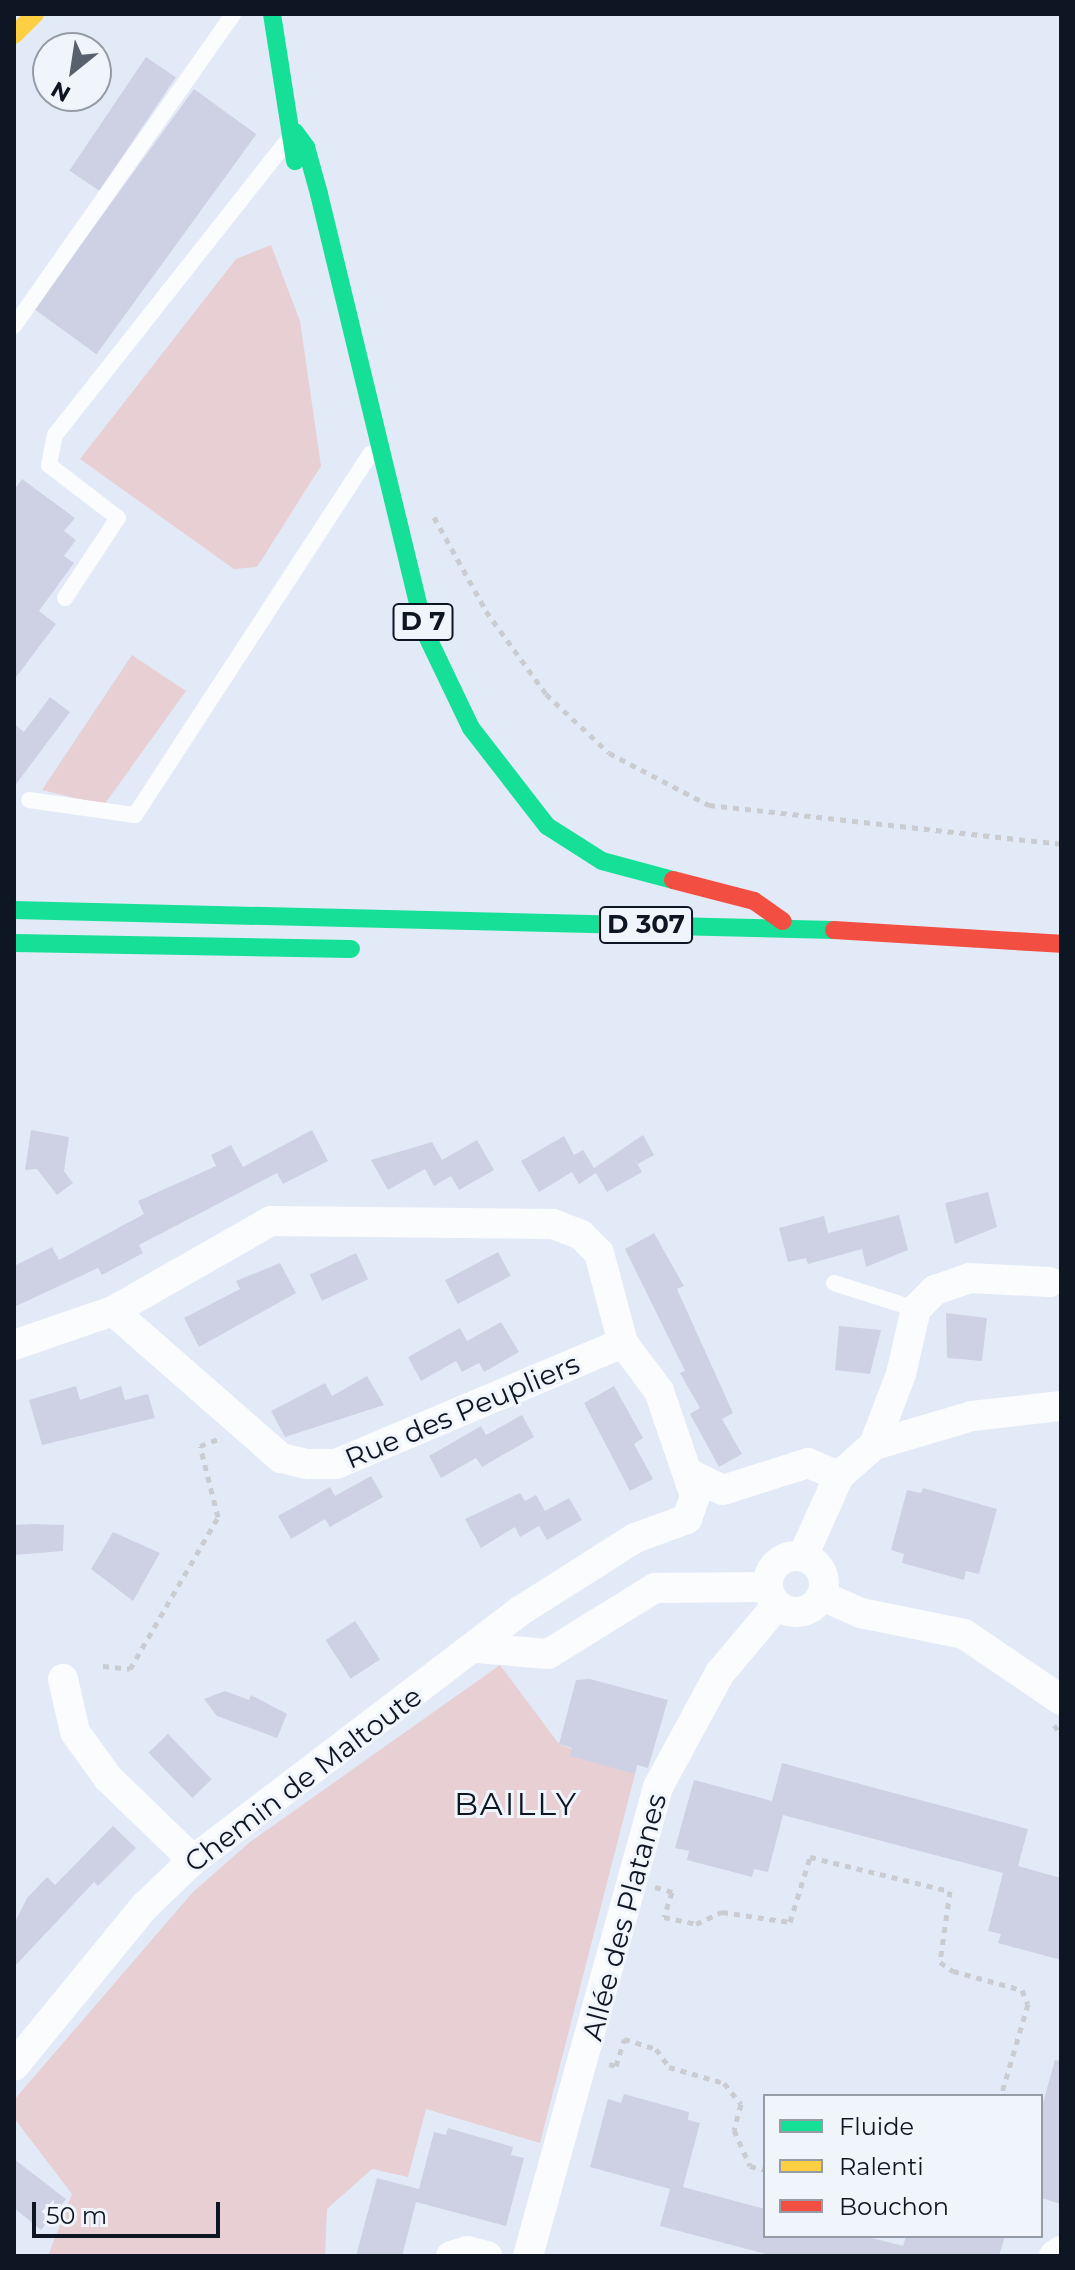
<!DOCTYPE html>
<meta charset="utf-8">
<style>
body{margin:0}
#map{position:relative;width:1075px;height:2270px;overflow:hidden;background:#e3eaf7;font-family:Montserrat,sans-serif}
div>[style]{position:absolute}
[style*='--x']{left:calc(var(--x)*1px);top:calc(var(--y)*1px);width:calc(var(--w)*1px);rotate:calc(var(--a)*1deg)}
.green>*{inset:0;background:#e7cfd3}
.building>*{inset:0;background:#ced1e4;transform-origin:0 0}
.path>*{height:5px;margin-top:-2.5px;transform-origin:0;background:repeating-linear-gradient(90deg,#caccd1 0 6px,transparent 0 12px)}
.lane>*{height:16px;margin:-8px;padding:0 8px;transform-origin:8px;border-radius:8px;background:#fbfcfe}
.street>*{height:30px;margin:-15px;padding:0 15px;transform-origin:15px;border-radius:15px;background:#fbfcfe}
.street>.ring{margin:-15px;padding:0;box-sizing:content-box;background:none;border:30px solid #fbfcfe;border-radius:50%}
.fast>*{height:18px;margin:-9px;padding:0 9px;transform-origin:9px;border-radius:9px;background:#16e098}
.slow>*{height:18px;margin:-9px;padding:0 9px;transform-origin:9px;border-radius:9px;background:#ffcf43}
.jam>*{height:18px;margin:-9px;padding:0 9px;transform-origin:9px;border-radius:9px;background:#f24e42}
span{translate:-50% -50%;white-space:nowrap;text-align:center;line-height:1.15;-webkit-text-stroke:6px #f0f5fc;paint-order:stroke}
.shield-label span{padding:2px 6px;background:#f0f5fc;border:2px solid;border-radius:6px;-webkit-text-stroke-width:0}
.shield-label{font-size:26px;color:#0f1623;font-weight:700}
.street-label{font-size:28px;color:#0f1623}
.quarter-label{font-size:32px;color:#0f1623;letter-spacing:2px}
.frame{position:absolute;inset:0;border:16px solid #0f1623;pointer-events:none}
.legend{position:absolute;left:763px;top:2094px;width:280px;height:144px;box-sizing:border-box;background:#f0f5fc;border:2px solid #969ca5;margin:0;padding:10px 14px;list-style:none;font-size:24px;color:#0f1623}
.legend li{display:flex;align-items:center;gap:16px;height:40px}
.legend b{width:40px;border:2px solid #969ca5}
.north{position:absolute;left:32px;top:32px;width:80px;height:80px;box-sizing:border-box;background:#f0f5fc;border:2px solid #969ca5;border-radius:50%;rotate:210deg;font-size:22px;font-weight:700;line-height:32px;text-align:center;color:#0f1623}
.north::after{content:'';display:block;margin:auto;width:28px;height:36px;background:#59606d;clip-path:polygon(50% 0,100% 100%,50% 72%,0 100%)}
.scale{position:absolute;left:32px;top:2202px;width:188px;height:36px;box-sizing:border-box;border:4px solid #0f1623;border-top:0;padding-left:10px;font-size:24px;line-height:28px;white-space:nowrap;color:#0f1623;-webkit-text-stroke:6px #f0f5fc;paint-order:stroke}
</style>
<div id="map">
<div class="green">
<div style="clip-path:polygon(271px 245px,300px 321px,321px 466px,257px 567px,234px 569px,80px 459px,236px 259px)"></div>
<div style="clip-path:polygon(132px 655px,186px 691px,104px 805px,42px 790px)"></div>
<div style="clip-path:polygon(500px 1665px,559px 1744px,635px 1774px,540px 2143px,426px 2109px,408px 2177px,372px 2169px,327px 2209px,325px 2256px,48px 2256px,72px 2194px,14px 2118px,14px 2100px,193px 1892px,250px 1842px)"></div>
</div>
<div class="building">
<div style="left:146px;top:57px;width:36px;height:137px;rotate:34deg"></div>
<div style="left:194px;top:89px;width:77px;height:272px;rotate:36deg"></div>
<div style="clip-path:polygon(22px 479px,75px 518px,64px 531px,76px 540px,64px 556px,74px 563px,39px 611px,56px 624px,14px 680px,14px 490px)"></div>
<div style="clip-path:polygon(50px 697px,70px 712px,14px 787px,14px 724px,24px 732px)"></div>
<div style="clip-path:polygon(31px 1130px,69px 1137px,64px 1171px,73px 1183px,57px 1195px,37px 1169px,25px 1170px)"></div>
<div style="clip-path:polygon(312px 1130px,328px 1161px,283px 1184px,277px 1173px,139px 1245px,143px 1253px,102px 1275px,98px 1268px,14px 1307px,14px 1266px,52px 1247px,59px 1260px,144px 1214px,138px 1201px,216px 1166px,211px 1155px,231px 1145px,243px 1167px)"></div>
<div style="clip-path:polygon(643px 1135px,654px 1155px,638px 1164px,634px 1158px,642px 1172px,607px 1192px,596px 1173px,579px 1184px,572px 1172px,539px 1192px,521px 1161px,564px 1136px,574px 1155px,583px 1150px,594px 1168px)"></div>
<div style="clip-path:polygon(477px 1140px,494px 1170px,459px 1190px,451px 1176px,434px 1186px,425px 1169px,388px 1190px,371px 1160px,432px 1142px,442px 1160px)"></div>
<div style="clip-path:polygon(988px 1192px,997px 1227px,955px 1244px,945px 1203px)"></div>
<div style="clip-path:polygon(899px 1215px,908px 1250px,866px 1267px,862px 1249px,808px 1264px,806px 1258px,788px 1262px,779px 1228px,824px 1216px,828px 1233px)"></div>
<div style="clip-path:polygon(654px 1233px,684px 1286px,677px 1289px,733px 1413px,722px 1419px,742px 1454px,719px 1467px,690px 1414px,700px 1408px,680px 1373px,685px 1371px,625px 1249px)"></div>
<div style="left:498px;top:1252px;width:27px;height:60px;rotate:62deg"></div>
<div style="left:356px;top:1253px;width:29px;height:51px;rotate:65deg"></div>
<div style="clip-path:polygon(280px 1263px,296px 1293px,199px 1347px,184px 1318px,240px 1289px,236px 1281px)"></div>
<div style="clip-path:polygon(946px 1313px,987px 1318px,982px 1361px,947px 1358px)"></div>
<div style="clip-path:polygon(501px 1322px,519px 1352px,484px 1372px,479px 1363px,462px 1372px,456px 1361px,421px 1381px,408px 1357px,460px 1328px,467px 1341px)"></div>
<div style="clip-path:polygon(839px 1326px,881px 1330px,870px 1374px,835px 1370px)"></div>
<div style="clip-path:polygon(367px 1376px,384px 1405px,285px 1437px,271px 1411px,325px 1383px,332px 1396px)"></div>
<div style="clip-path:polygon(76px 1386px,80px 1400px,121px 1386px,125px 1400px,148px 1394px,155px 1418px,42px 1445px,29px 1400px)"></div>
<div style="clip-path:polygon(614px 1386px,643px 1438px,634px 1444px,653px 1479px,630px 1491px,584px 1403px)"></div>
<div style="clip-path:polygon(522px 1415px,534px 1437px,482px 1467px,476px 1458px,441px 1478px,429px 1456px,481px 1426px,486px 1435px)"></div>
<div style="clip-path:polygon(371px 1476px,383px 1497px,330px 1527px,325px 1519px,291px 1539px,278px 1516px,330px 1487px,335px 1496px)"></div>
<div style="clip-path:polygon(923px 1488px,997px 1509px,979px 1574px,966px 1571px,964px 1580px,902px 1563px,904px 1554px,891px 1550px,907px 1490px,921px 1493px)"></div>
<div style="clip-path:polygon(520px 1493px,525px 1501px,536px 1495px,545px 1511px,569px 1498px,582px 1520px,547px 1540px,539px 1526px,520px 1537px,515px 1527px,481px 1548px,465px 1519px)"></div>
<div style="clip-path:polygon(33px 1524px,64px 1525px,63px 1551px,14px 1555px,14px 1525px)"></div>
<div style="clip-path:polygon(113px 1532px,160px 1553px,133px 1601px,91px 1569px)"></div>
<div style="left:355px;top:1621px;width:46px;height:35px;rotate:57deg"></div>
<div style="clip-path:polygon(590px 1679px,668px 1700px,648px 1768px,637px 1765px,635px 1774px,570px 1756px,572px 1748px,559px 1744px,576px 1680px)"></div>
<div style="clip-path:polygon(225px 1691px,249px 1700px,251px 1695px,287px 1714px,277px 1738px,217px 1716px,204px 1699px)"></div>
<div style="left:168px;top:1734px;width:63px;height:27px;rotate:46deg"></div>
<div style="clip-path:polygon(782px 1763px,1028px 1829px,1018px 1866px,1061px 1878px,1061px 1960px,998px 1943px,1001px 1934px,988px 1931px,1003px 1873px,783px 1815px,768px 1872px,754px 1869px,752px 1877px,687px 1860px,689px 1851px,675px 1848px,694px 1780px,772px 1801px)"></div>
<div style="clip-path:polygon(113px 1826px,136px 1848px,98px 1886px,94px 1882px,14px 1967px,14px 1924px,27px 1898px,47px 1877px,55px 1885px)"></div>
<div style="clip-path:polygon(1055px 2060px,1061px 2061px,1061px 2204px,1041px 2198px,1041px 2110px)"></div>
<div style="clip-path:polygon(624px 2094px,689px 2112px,688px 2120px,700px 2123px,683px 2187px,765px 2209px,765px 2236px,864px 2236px,903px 2246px,906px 2236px,1005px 2236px,999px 2256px,773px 2256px,660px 2226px,670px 2189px,590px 2167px,608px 2099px,621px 2103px)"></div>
<div style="clip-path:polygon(448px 2128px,513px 2147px,511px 2155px,524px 2158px,506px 2226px,416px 2202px,402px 2256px,356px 2256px,377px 2178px,419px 2189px,434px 2132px,446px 2135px)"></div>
<div style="clip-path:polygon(14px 2159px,66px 2199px,41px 2230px,14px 2208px)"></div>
</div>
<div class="path">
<div style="--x:434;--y:517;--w:107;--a:61"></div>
<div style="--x:486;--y:611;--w:102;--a:54.1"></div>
<div style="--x:546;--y:694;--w:86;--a:43.1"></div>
<div style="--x:609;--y:753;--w:113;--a:27.5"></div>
<div style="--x:709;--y:805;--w:354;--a:6.3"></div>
<div style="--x:103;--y:1666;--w:27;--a:6"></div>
<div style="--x:130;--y:1669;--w:176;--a:-59.9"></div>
<div style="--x:218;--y:1517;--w:73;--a:-104.2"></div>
<div style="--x:200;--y:1446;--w:19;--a:-21"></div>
<div style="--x:1054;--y:1725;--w:11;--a:52"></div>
<div style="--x:655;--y:1887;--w:18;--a:16"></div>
<div style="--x:672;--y:1892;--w:26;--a:108"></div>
<div style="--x:664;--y:1917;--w:33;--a:12"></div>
<div style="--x:696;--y:1924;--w:29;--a:-25"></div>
<div style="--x:722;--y:1912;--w:69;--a:8.4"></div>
<div style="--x:790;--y:1922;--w:68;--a:-72.9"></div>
<div style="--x:810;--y:1857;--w:144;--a:13.7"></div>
<div style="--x:950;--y:1891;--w:72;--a:98"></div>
<div style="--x:940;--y:1962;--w:16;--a:35"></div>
<div style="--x:953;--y:1971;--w:72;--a:15.4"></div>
<div style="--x:1022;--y:1990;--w:15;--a:67"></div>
<div style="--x:1028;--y:2004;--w:96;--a:106.4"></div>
<div style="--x:609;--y:2064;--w:7;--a:16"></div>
<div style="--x:616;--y:2066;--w:28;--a:-73"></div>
<div style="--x:624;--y:2039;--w:34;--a:17"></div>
<div style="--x:656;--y:2049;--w:22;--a:54"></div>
<div style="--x:669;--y:2067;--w:57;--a:16.2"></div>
<div style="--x:724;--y:2083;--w:27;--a:51"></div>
<div style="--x:741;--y:2104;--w:27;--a:105"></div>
<div style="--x:734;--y:2130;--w:39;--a:66"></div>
<div style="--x:750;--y:2166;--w:16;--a:15"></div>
</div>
<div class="lane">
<div style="--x:14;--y:326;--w:381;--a:-54.9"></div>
<div style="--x:65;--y:598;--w:96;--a:-56.5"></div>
<div style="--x:118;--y:518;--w:87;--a:-142.5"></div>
<div style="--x:49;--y:465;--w:31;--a:-79"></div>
<div style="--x:55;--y:435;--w:373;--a:-51.7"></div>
<div style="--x:29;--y:800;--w:107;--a:8.1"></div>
<div style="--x:135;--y:815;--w:431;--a:-56.9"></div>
<div style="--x:834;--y:1283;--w:86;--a:17.6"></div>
</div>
<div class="street">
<div style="--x:113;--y:1311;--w:223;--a:41.2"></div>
<div style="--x:281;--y:1458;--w:28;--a:13"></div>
<div style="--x:308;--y:1464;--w:28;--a:0"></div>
<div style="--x:336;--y:1464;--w:311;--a:-22.9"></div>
<div style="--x:14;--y:1345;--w:105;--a:-19"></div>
<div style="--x:113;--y:1311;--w:182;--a:-29.7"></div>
<div style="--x:271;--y:1221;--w:282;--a:0.6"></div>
<div style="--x:553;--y:1224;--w:30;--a:21"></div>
<div style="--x:581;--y:1235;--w:25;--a:45"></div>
<div style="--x:599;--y:1253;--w:93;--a:75.1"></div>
<div style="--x:623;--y:1343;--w:60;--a:53.1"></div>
<div style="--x:659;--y:1391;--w:111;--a:71.1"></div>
<div style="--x:695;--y:1496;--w:24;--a:109"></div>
<div style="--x:687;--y:1519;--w:55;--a:159.9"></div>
<div style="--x:635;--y:1538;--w:136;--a:147.6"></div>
<div style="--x:520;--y:1611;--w:411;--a:142.7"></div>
<div style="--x:193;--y:1860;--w:68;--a:136.2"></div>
<div style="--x:144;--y:1907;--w:205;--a:129.3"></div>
<div style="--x:874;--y:1445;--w:76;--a:-69.2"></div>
<div style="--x:901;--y:1374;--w:67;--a:-77"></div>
<div style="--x:916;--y:1309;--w:27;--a:-45"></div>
<div style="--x:935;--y:1290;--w:36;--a:-19"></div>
<div style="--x:969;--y:1278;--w:81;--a:2.8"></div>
<div style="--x:692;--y:1475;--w:34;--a:26"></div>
<div style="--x:723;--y:1490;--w:89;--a:-17.6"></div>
<div style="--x:808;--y:1463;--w:34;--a:23"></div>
<div class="ring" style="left:768px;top:1556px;width:26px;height:26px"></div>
<div style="--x:803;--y:1556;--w:88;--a:-65.8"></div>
<div style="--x:839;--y:1476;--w:47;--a:-41.5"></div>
<div style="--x:874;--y:1445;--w:102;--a:-16.5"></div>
<div style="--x:972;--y:1416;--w:90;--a:-6.4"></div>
<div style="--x:822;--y:1596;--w:43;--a:23.6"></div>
<div style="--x:861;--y:1613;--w:105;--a:11.5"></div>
<div style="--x:964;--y:1634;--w:117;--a:34.2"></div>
<div style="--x:477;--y:1648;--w:71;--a:4.8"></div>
<div style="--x:548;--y:1654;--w:126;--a:-31.7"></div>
<div style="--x:655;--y:1588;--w:112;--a:-0.5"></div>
<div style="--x:63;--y:1679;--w:54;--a:77.2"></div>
<div style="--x:75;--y:1732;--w:57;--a:54.3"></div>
<div style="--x:108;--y:1778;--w:118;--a:44"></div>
<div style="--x:451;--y:2256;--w:17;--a:-17"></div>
<div style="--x:467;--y:2251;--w:21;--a:14"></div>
<div style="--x:528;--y:2256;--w:487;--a:-74.5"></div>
<div style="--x:658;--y:1787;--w:130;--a:-61.5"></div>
<div style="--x:720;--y:1673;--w:89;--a:-50"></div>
<div style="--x:1054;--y:2256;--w:9;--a:-36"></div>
</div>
<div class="fast">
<div style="--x:272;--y:14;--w:149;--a:81.1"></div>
<div style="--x:295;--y:132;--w:19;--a:54"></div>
<div style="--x:306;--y:147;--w:49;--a:74.5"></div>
<div style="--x:319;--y:194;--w:451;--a:76.4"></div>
<div style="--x:425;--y:632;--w:106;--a:64.4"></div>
<div style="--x:471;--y:728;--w:124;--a:52.2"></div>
<div style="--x:547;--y:826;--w:65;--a:32.5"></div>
<div style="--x:602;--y:861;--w:73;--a:15"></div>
<div style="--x:14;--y:910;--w:820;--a:1.4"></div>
<div style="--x:14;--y:943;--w:337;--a:1"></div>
</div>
<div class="slow">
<div style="--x:14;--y:35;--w:30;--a:-45"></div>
</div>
<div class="jam">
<div style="--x:673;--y:880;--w:84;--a:14.5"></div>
<div style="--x:754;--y:901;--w:35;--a:35"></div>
<div style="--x:834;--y:930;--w:227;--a:3.5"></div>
</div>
<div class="shield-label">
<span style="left:423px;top:622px">D 7</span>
<span style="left:646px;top:925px">D 307</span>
</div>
<div class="street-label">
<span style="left:462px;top:1411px;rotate:-23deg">Rue des Peupliers</span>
<span style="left:303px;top:1779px;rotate:-37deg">Chemin de Maltoute</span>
<span style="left:624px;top:1917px;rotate:-75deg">Allée des Platanes</span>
</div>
<div class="quarter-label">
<span style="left:516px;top:1804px">BAILLY</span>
</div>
<div class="frame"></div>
<ul class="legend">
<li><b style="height:10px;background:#16e098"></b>Fluide</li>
<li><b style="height:10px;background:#ffcf43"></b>Ralenti</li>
<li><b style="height:10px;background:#f24e42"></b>Bouchon</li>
</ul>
<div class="north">N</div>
<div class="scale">50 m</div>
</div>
